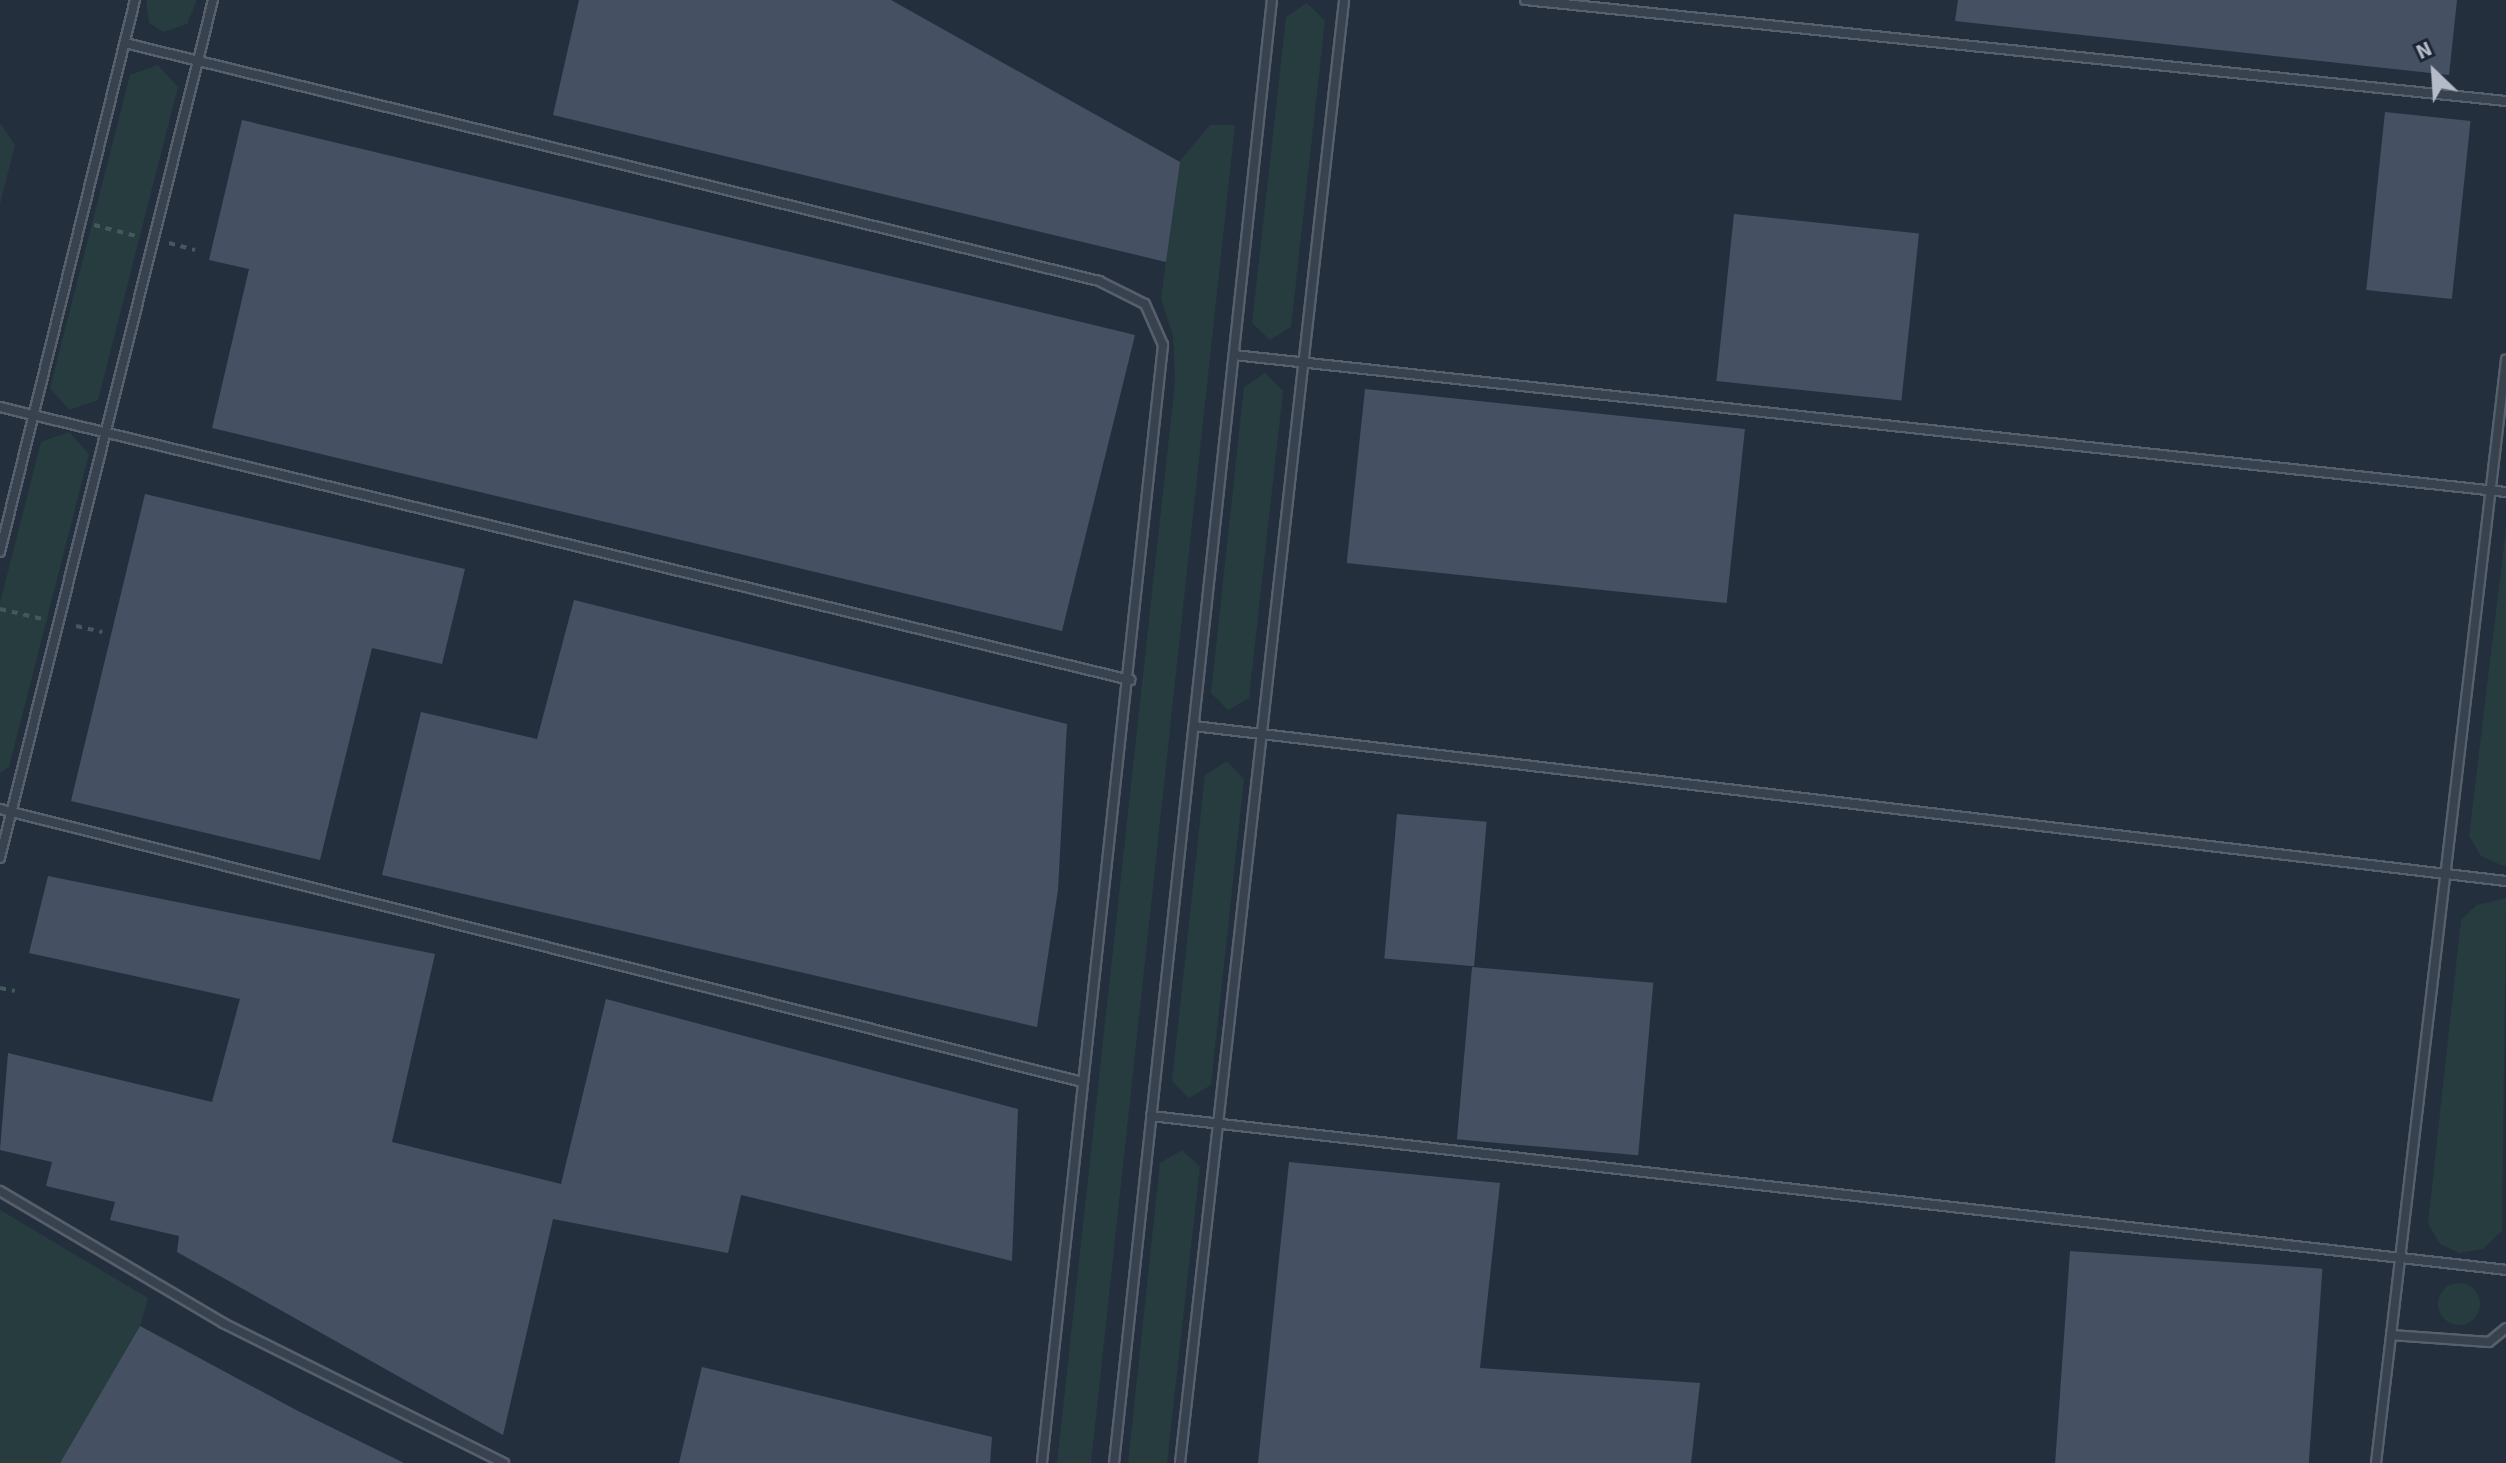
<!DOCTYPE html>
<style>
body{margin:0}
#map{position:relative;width:2506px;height:1463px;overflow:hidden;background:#242f3e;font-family:"Source Sans 3",sans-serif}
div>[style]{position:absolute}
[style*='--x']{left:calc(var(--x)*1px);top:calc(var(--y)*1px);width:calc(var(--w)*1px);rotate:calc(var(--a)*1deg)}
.green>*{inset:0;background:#263c3f}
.round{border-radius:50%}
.building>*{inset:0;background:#455162;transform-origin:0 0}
.path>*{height:4px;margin-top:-2px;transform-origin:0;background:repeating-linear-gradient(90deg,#44595c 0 6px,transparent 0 12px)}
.roads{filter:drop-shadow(2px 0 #565f6c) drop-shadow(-2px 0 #565f6c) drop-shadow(0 2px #565f6c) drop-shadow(0 -2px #565f6c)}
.lane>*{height:8px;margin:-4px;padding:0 4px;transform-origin:4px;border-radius:4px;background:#38414e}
span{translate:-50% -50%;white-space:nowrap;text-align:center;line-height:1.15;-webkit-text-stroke:8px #1d2633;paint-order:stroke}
.north{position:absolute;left:2394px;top:32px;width:80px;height:80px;-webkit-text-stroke:6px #1d2633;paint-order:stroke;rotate:335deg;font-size:22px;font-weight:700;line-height:32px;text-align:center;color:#b4bcc9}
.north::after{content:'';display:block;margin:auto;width:28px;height:36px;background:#b4bcc9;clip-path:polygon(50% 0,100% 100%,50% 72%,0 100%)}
</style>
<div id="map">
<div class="green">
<div style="clip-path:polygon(146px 0,197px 0,187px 24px,163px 32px,149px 23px)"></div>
<div style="clip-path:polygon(1307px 3px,1325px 21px,1291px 327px,1270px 340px,1252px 323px,1286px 17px)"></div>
<div style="clip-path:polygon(158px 65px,178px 87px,98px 400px,69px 410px,50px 388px,130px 75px)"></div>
<div style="clip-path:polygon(0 123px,15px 145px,0 204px)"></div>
<div style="clip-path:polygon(1210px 125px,1235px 125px,1091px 1463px,1057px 1463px,1175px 382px,1173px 336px,1161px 299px,1179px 162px)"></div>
<div style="clip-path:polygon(1265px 373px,1283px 391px,1249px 698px,1228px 710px,1211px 693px,1244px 387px)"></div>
<div style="clip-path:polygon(69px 432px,89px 454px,9px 767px,0 773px,0 603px,41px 442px)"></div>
<div style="clip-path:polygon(2506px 528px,2506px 865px,2501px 865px,2481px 856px,2469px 836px)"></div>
<div style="clip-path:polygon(1227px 761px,1244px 779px,1211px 1085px,1189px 1098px,1172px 1081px,1205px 775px)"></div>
<div style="clip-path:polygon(2506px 898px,2502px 1231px,2483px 1249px,2459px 1253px,2440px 1244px,2428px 1223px,2461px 920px,2477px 905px)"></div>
<div style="clip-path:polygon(1182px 1150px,1200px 1167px,1167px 1463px,1128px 1463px,1160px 1163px)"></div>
<div style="clip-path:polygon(0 1210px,148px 1298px,140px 1326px,60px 1463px,0 1463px)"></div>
<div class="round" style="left:2438px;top:1283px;width:42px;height:42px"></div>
</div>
<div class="building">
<div style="clip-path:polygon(579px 0,891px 0,1180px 162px,1166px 262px,553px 115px)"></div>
<div style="clip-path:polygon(1958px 0,2457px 0,2449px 75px,1955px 21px)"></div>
<div style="left:2385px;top:112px;width:86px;height:179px;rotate:6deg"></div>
<div style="clip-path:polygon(242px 120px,1135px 335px,1062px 631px,212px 428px,249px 269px,209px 260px)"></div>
<div style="left:1734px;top:214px;width:186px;height:168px;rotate:6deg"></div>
<div style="left:1365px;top:389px;width:382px;height:175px;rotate:6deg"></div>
<div style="clip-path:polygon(145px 494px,465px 569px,442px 664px,372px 648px,320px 860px,71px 801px)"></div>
<div style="clip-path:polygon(574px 600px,1067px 724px,1058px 890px,1037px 1027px,382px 875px,421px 712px,537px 739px)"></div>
<div style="left:1397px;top:814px;width:90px;height:145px;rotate:5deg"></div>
<div style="clip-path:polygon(48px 876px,435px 954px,392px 1142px,561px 1184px,606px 999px,1018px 1109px,1012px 1261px,741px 1195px,728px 1253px,553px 1219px,503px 1435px,177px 1252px,179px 1236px,110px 1220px,115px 1202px,46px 1186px,52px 1162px,0 1150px,8px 1053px,212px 1102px,240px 999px,29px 953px)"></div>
<div style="left:1472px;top:967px;width:182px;height:173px;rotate:5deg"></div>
<div style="clip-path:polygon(1289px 1162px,1500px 1183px,1480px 1368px,1700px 1383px,1691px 1463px,1258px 1463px)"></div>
<div style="left:2070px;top:1251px;width:253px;height:213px;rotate:4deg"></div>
<div style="clip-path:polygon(140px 1326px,298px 1411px,404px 1463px,60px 1463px)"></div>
<div style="clip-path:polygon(702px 1367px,992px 1437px,990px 1463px,679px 1463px)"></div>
</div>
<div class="path">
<div style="--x:94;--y:225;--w:48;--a:14.6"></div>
<div style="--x:169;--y:243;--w:27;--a:15"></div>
<div style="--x:0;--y:609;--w:48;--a:13.2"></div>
<div style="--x:76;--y:626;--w:27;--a:13"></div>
<div style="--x:0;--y:988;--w:15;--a:11"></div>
</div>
<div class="roads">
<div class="lane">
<div style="--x:1525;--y:0;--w:986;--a:5.88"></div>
<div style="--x:125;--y:43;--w:1003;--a:13.73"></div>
<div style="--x:1099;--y:281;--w:51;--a:26.6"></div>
<div style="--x:1145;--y:304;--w:45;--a:66.3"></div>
<div style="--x:1163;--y:345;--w:1125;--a:96.18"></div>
<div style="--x:1234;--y:355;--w:1279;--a:6.15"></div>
<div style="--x:0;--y:407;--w:1163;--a:13.58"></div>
<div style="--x:0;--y:552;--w:568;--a:-76.26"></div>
<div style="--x:1194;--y:726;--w:1321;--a:6.74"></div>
<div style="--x:0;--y:809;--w:1116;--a:14.16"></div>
<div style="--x:0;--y:858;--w:884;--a:-76.06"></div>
<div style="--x:1151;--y:1116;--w:1364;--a:6.48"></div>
<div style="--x:0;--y:1191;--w:259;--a:30.6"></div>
<div style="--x:223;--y:1323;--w:314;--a:26.5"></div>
<div style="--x:2391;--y:1335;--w:98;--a:4.1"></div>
<div style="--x:2489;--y:1342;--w:22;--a:-39"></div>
<div style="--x:1114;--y:1463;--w:1472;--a:-83.84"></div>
<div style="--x:1180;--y:1463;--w:1472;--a:-83.6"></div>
<div style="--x:2376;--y:1463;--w:1111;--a:-83.28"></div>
</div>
</div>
<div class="north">N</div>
</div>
